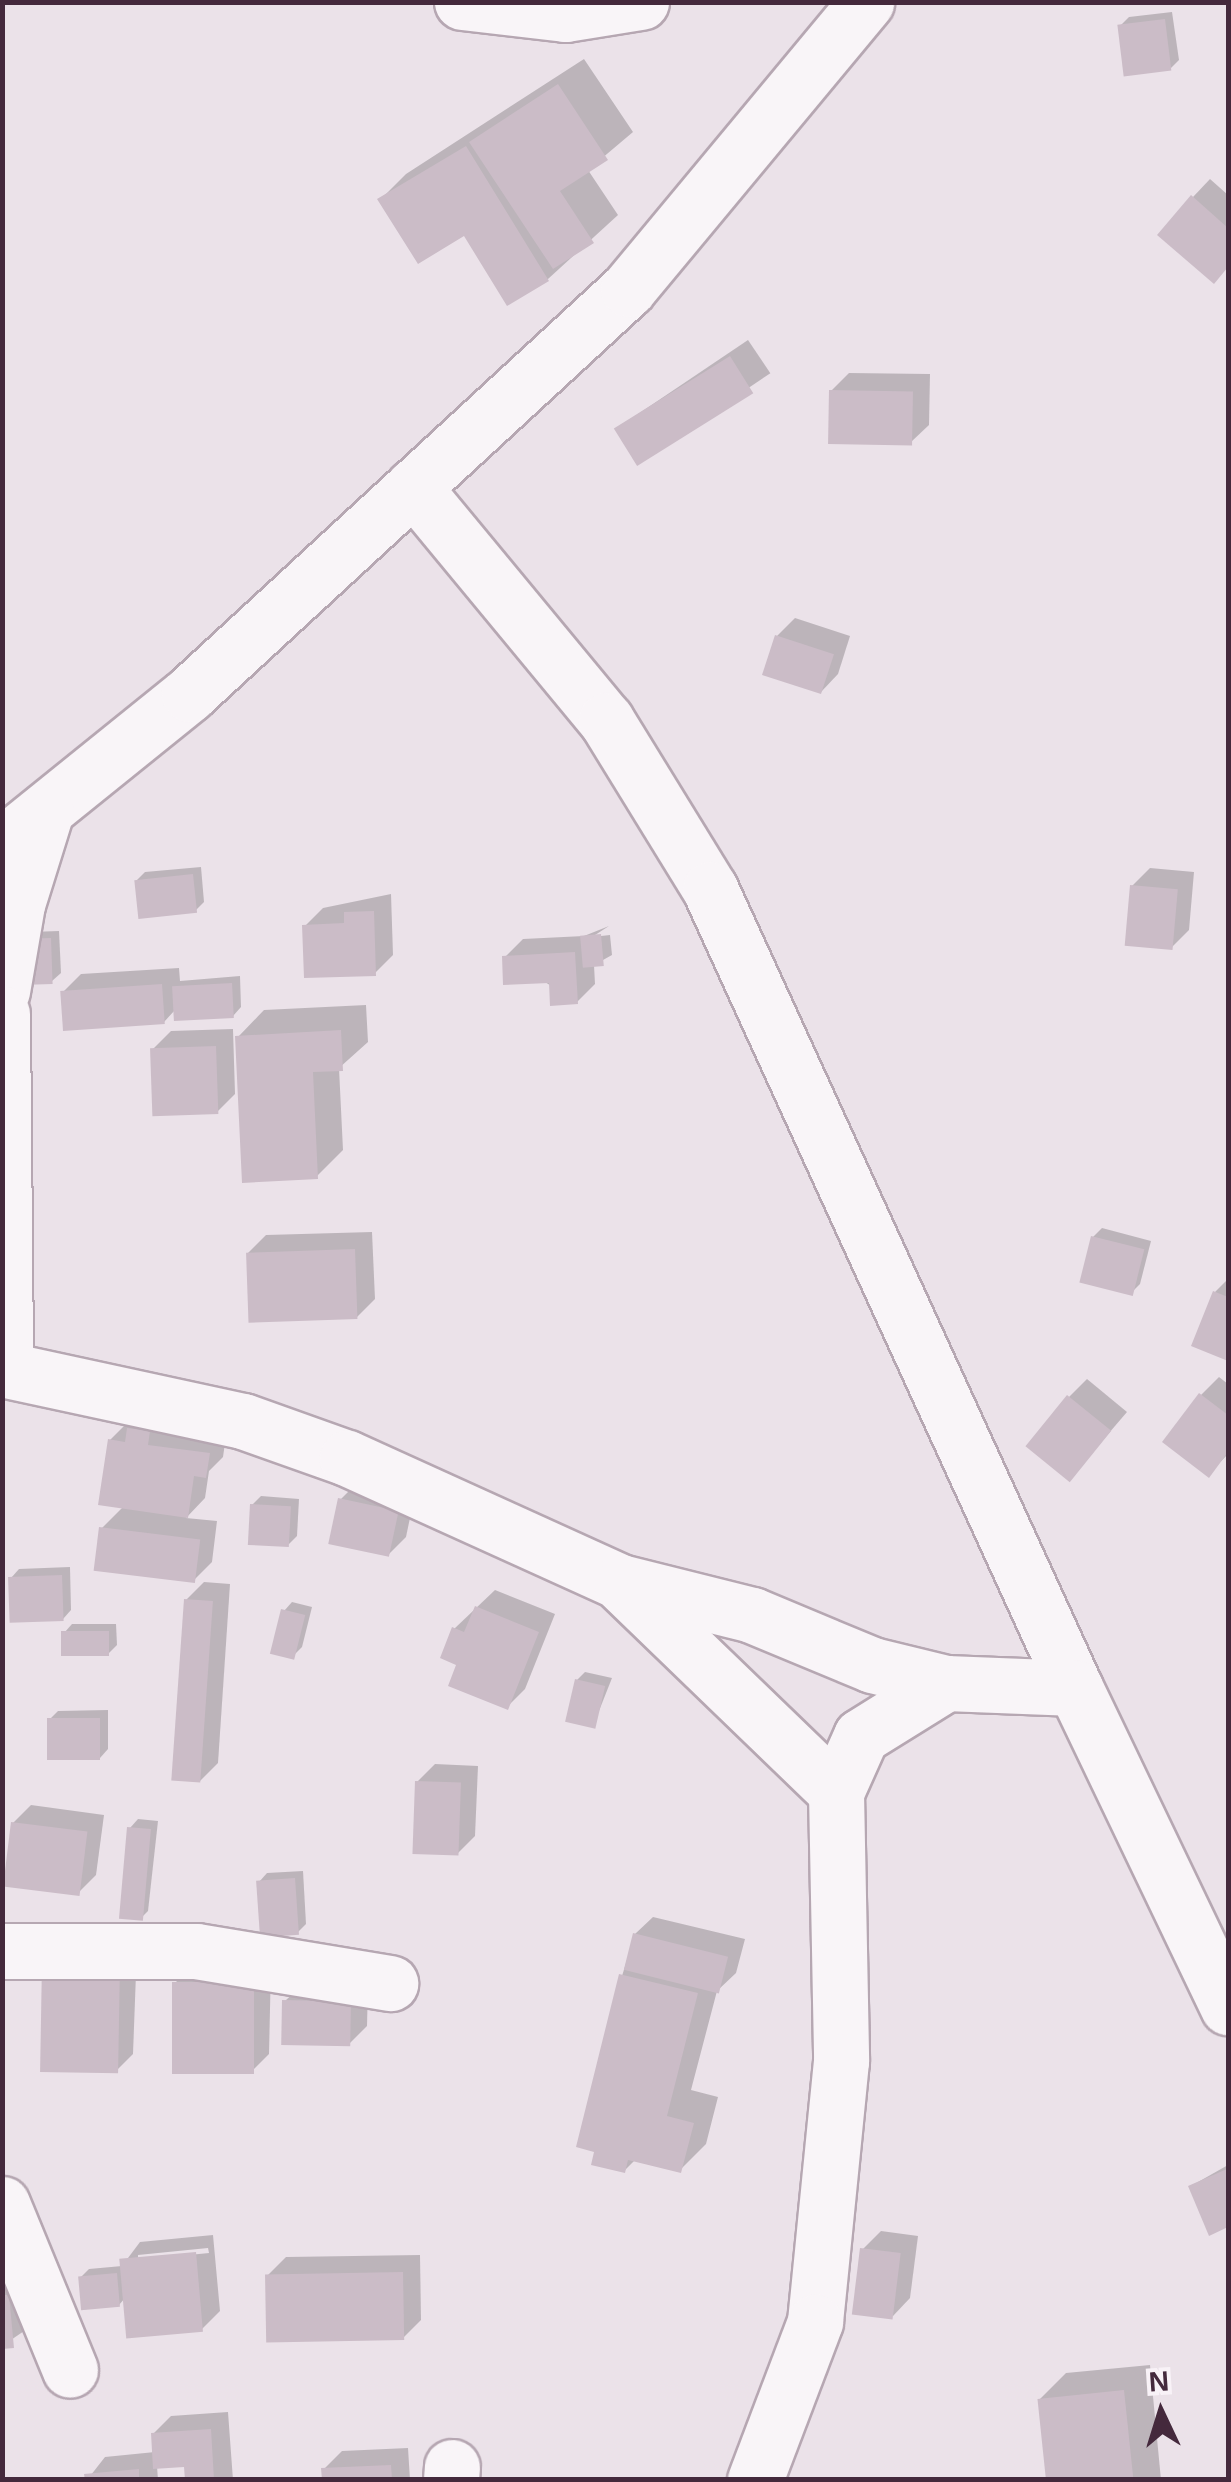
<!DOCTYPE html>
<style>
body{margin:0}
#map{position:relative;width:1231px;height:2482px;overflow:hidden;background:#ebe2e9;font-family:Arial,sans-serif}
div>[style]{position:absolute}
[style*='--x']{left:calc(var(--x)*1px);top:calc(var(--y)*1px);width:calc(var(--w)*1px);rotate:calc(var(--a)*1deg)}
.shadow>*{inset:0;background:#0003;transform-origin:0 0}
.building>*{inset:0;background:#cbbcc7;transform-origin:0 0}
.roads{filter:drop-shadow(2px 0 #b6a7b2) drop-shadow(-2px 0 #b6a7b2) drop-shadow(0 2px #b6a7b2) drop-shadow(0 -2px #b6a7b2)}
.minor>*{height:55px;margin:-27.5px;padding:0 27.5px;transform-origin:27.5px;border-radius:27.5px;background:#f9f5f8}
span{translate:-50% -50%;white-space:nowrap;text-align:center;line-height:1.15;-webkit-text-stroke:10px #f8f2f7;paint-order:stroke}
.frame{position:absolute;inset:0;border:5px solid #44293c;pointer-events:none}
.north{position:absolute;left:1111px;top:2362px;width:100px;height:100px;-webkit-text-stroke:8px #f8f2f7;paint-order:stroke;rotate:356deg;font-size:28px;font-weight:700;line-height:40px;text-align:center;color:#44293c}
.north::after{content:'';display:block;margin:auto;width:35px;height:45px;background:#44293c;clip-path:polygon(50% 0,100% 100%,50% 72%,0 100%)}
</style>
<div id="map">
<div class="shadow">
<div style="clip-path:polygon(1172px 12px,1179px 60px,1170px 69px,1120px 26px,1129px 17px)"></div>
<div style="clip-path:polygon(584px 59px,633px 132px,588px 170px,618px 215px,548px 279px,508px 303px,465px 232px,380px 200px,406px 174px)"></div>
<div style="clip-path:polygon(1210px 179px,1228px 195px,1228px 266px,1214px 281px,1193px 197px)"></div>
<div style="left:748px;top:340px;width:40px;height:158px;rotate:56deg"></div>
<div style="clip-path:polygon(849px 373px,930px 374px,929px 425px,911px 442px,831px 391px)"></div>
<div style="clip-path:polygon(795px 618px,850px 636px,838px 674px,821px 692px,777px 636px)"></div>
<div style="clip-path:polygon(201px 867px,204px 902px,196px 910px,136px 881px,145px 872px)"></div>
<div style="clip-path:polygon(1150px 868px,1194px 872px,1189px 930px,1171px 948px,1132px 886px)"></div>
<div style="clip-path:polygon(391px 894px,393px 955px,375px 973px,305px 926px,323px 908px)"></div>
<div style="clip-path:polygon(609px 926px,592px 937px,610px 935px,612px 955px,594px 965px,595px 984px,577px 1002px,505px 957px,523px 939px,584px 936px)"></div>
<div style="clip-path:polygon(59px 931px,61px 973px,52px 981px,30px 932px)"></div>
<div style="clip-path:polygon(179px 968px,180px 981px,240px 976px,241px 1007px,233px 1016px,175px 1010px,164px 1022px,63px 992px,81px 974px)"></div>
<div style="clip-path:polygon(366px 1005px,368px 1042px,339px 1068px,343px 1150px,317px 1176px,238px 1037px,264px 1010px)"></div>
<div style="clip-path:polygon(233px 1029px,235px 1094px,217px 1112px,153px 1049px,171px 1031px)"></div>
<div style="clip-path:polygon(1102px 1228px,1151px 1241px,1140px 1284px,1131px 1293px,1093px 1237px)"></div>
<div style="clip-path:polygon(372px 1232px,375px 1299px,357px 1317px,248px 1253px,266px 1235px)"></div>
<div style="clip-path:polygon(1228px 1279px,1228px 1358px,1194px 1345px,1215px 1292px)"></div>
<div style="clip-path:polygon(1219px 1377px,1228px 1384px,1228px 1454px,1209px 1474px,1201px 1395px)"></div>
<div style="clip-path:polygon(1087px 1379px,1127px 1412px,1085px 1461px,1069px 1397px)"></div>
<div style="clip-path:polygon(128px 1422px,226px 1436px,223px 1457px,209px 1471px,205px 1498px,186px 1518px,217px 1521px,212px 1562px,194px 1580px,102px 1528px,123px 1507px,110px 1440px)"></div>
<div style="clip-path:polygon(358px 1482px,415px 1494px,406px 1537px,388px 1555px,340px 1500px)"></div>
<div style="clip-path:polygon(261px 1496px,299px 1499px,297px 1536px,289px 1544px,252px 1505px)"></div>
<div style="clip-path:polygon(70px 1567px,71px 1610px,63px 1619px,11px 1578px,19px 1569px)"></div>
<div style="clip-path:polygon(204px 1582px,230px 1584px,218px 1763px,200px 1781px,186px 1600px)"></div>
<div style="clip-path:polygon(495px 1590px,555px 1614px,525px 1689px,507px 1707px,454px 1629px)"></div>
<div style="clip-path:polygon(292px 1602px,312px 1607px,302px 1647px,293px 1656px,284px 1611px)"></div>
<div style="clip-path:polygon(72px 1624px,116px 1624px,117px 1645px,108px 1654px,64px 1633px)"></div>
<div style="clip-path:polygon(585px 1672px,612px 1678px,593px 1726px,577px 1680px)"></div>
<div style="clip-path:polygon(108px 1710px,108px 1749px,100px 1758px,50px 1719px,58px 1711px)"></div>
<div style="clip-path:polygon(435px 1764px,478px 1766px,475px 1836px,457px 1854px,417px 1782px)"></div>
<div style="clip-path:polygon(31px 1805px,104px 1815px,96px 1875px,78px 1893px,13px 1823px)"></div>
<div style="clip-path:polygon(138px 1819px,158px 1821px,148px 1911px,140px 1919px,130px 1828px)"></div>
<div style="clip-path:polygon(303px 1871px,306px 1924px,298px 1932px,259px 1882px,267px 1873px)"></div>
<div style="clip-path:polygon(653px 1917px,745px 1939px,736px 1973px,717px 1991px,691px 2090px,718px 2097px,706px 2144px,680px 2170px,636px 2159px,625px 2170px,622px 1976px,635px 1934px)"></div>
<div style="clip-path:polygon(137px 1947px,133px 2054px,115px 2072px,41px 2070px)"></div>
<div style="clip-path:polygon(193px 1965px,271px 1965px,269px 2054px,251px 2072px,175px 1983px)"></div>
<div style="clip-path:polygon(303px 1984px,368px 1984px,367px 2026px,349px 2044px,285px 2001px)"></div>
<div style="clip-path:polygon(1228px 2165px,1228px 2225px,1211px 2232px,1191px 2186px)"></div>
<div style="clip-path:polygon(881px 2231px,918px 2236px,910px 2298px,893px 2316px,863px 2249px)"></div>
<div style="clip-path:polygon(evenodd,213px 2235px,220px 2311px,202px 2329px,125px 2298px,119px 2305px,81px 2277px,89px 2269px,122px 2266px,140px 2242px,213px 2235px,208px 2248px,209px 2253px,138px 2260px,138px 2255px,208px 2248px)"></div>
<div style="clip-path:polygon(420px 2255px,421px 2320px,403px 2338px,268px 2275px,286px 2257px)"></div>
<div style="clip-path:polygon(26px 2278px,30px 2327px,2px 2346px,2px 2280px)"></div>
<div style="clip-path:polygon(1150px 2365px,1161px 2480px,1048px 2480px,1040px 2399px,1066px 2373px)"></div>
<div style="clip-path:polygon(228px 2412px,233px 2480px,188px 2480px,187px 2464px,157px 2466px,158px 2480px,87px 2480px,105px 2457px,155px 2452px,153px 2434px,171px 2416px)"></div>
<div style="clip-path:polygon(408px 2448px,410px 2480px,324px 2480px,324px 2469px,342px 2451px)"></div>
</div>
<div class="building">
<div style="left:1165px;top:19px;width:52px;height:48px;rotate:83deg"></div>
<div style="clip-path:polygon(558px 84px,608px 160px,560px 191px,594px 243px,553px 269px,469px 142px)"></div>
<div style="clip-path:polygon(466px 146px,549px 281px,507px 306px,464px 236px,418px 264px,377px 199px)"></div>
<div style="clip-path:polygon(1191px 195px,1228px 228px,1228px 267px,1214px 284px,1157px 235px)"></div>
<div style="left:730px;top:356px;width:44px;height:137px;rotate:58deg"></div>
<div style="left:829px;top:390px;width:84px;height:54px;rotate:1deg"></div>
<div style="left:775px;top:635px;width:62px;height:42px;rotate:18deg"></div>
<div style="left:193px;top:874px;width:39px;height:59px;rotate:84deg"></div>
<div style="left:1130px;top:885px;width:48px;height:61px;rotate:5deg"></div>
<div style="clip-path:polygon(374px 911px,376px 976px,304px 978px,302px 925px,344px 923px,344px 912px)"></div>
<div style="left:601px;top:934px;width:32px;height:21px;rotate:85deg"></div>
<div style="left:51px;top:938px;width:46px;height:32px;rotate:88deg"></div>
<div style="clip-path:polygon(575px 952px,578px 1004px,550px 1006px,549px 983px,503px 985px,502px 956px)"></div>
<div style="left:232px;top:983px;width:35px;height:60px;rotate:87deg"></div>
<div style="left:162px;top:984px;width:40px;height:102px;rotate:86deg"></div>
<div style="clip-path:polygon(341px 1030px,343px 1071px,313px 1072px,318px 1179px,242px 1183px,235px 1036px)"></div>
<div style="left:216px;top:1046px;width:68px;height:66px;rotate:88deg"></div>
<div style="left:1091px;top:1236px;width:55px;height:48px;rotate:14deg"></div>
<div style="left:355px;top:1249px;width:70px;height:109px;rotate:88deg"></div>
<div style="clip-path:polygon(1213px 1291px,1228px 1297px,1228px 1361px,1191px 1346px)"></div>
<div style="clip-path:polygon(1199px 1393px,1228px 1415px,1228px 1452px,1209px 1478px,1162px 1442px)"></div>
<div style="left:1067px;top:1395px;width:57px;height:66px;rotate:39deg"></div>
<div style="clip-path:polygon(127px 1428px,150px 1431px,148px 1445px,210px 1453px,206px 1478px,194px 1476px,188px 1518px,98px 1505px,108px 1439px,125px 1442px)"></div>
<div style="left:338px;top:1498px;width:62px;height:47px;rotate:12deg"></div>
<div style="left:250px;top:1504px;width:41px;height:41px;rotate:3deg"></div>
<div style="left:99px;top:1527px;width:102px;height:44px;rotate:7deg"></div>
<div style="left:62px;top:1575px;width:46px;height:54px;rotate:88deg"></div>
<div style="left:184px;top:1599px;width:29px;height:182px;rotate:4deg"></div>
<div style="clip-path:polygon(475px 1606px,539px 1632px,508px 1710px,448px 1686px,456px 1665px,440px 1658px,452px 1627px,464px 1632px)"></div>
<div style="left:281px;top:1609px;width:25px;height:46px;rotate:14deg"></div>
<div style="left:109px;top:1631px;width:25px;height:48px;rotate:90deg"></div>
<div style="left:575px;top:1679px;width:31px;height:44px;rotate:13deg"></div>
<div style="left:47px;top:1718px;width:53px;height:42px"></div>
<div style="left:415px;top:1781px;width:46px;height:73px;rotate:2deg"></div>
<div style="left:11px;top:1822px;width:77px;height:65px;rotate:7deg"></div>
<div style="left:127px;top:1827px;width:24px;height:92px;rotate:5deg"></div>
<div style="left:295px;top:1878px;width:57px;height:39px;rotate:86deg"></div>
<div style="left:633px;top:1933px;width:98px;height:38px;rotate:14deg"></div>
<div style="left:42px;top:1962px;width:78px;height:110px;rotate:1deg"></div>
<div style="clip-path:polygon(619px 1974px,698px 1993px,667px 2116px,694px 2123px,681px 2173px,628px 2160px,625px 2173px,591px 2165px,594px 2152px,576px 2147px)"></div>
<div style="left:172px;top:1982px;width:82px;height:92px"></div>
<div style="left:282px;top:2000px;width:69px;height:45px;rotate:1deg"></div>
<div style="clip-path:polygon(1227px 2169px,1228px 2227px,1209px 2236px,1188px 2186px)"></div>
<div style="left:860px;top:2248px;width:41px;height:67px;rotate:7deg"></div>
<div style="left:196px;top:2252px;width:80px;height:77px;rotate:85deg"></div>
<div style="left:403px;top:2272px;width:68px;height:138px;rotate:89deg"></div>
<div style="left:117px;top:2273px;width:34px;height:39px;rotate:85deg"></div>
<div style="clip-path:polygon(2px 2295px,9px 2295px,14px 2348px,2px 2349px)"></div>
<div style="left:1124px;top:2390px;width:90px;height:87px;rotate:84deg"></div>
<div style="clip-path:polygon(211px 2429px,214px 2480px,185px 2480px,184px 2467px,153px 2469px,151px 2433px)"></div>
<div style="clip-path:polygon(391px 2465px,392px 2480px,322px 2480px,321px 2468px)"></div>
<div style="clip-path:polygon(139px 2469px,139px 2480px,85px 2480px,84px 2474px)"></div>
</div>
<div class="roads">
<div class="minor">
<div style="--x:462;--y:2;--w:104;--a:6.6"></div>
<div style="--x:565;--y:14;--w:77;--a:-9"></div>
<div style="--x:413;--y:487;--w:303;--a:50.4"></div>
<div style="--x:606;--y:720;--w:198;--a:58.4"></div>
<div style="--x:710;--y:889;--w:878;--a:65.45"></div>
<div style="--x:1075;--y:1688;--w:354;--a:64.4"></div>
<div style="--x:2;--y:845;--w:240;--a:-38.9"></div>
<div style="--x:189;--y:694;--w:597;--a:-42.69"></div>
<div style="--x:628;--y:289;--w:373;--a:-50.3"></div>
<div style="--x:2;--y:991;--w:88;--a:-80.2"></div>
<div style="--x:17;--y:904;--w:97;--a:-72.7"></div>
<div style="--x:2;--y:1014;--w:356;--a:89.5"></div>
<div style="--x:2;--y:1369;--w:247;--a:12.2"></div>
<div style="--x:243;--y:1421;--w:110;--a:19.6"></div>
<div style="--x:347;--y:1458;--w:300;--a:24.4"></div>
<div style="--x:620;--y:1582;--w:136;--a:14"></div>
<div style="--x:752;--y:1615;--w:130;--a:22.6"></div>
<div style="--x:872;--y:1665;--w:76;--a:13.7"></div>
<div style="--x:946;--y:1683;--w:129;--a:2.2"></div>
<div style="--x:622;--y:1585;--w:298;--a:44"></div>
<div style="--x:836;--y:1792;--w:269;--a:88.9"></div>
<div style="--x:841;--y:2061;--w:262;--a:95.7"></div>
<div style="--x:815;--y:2322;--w:169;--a:110.8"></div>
<div style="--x:836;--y:1792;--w:61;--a:-65.9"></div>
<div style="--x:861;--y:1736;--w:100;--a:-31.9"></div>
<div style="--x:2;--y:1951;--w:194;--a:0"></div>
<div style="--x:196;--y:1951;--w:197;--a:9.4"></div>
<div style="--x:2;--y:2204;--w:179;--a:67.7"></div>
<div style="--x:451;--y:2480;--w:13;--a:-86"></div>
</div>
</div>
<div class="frame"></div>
<div class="north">N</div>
</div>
